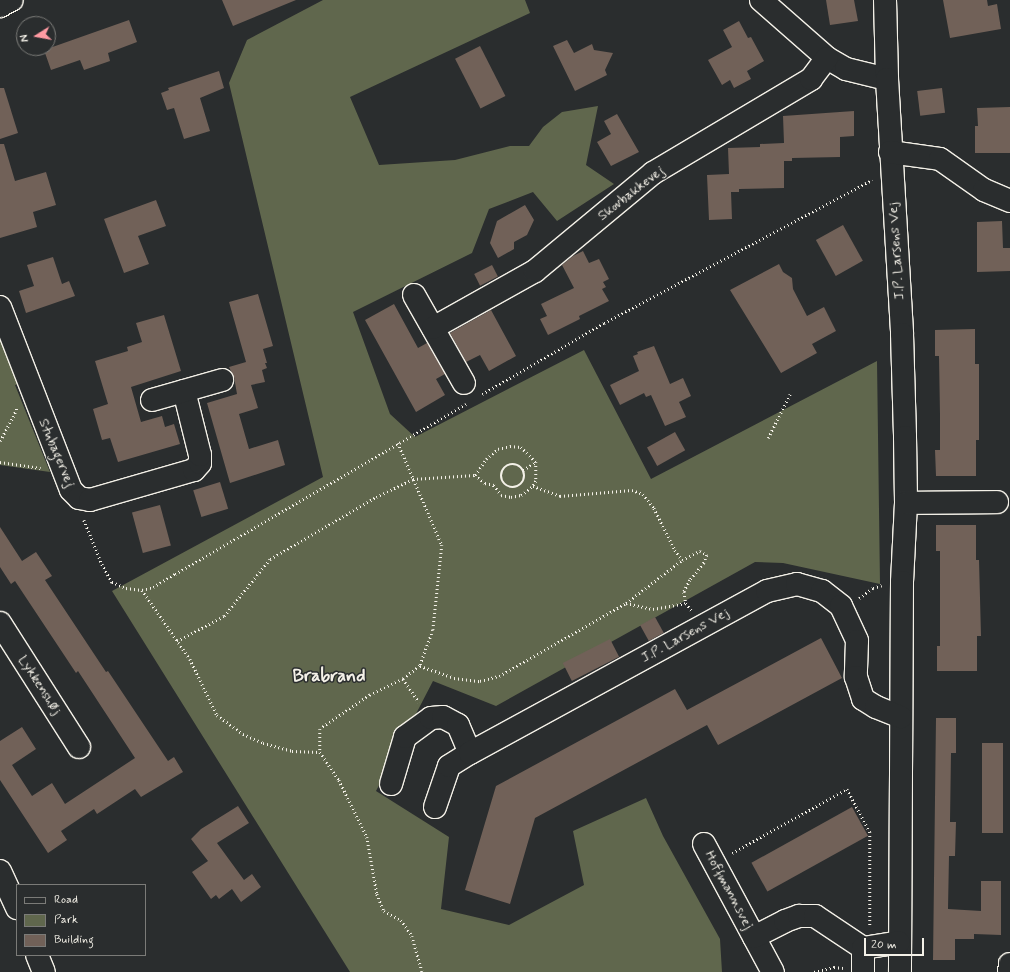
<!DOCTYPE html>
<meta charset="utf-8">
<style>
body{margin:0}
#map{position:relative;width:1010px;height:972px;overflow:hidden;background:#2a2d2e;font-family:Mynerve,sans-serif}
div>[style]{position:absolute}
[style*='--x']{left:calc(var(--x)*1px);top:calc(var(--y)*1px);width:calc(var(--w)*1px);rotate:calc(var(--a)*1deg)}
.green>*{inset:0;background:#60674d}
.building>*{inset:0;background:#716158;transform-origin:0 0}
.path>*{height:2.5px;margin-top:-1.25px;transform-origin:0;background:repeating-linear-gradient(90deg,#f4f1e8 0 1px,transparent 0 4px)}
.path>.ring{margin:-1.25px;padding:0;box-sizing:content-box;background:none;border:2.5px solid #f4f1e8;border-radius:50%}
.roads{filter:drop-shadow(1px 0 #f4f1e8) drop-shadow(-1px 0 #f4f1e8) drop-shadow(0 1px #f4f1e8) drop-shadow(0 -1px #f4f1e8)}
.minor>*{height:22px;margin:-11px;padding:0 11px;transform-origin:11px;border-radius:11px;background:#2a2d2e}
span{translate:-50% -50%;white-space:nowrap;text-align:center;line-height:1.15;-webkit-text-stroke:3px #2a2d2e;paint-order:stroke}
.street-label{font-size:14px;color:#f4f1e8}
.district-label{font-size:18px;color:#f4f1e8;font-weight:700}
.legend{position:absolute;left:16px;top:884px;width:130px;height:72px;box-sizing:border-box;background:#2a2d2e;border:1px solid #7b7b78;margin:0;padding:5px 7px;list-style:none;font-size:12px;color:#f4f1e8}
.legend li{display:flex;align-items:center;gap:8px;height:20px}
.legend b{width:20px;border:1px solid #7b7b78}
.north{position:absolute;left:16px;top:16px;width:40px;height:40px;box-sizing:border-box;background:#2a2d2e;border:1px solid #7b7b78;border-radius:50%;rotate:259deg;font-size:11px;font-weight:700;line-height:16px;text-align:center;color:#f4f1e8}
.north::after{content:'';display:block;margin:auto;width:14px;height:18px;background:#ff9aa2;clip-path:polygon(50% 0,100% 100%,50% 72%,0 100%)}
.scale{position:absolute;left:864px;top:938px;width:60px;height:18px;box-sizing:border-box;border:2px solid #f4f1e8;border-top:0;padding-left:5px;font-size:12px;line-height:14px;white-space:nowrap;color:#f4f1e8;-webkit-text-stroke:3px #2a2d2e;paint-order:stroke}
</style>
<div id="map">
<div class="green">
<div style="clip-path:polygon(323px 0,525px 0,530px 13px,350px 97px,379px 165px,455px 160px,510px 146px,529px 146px,543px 127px,562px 112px,598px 106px,586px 165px,614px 184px,557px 221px,533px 192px,489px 209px,472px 253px,353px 312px,390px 414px,415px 437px,584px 350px,651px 479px,877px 361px,880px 584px,783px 563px,755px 562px,496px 706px,433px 681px,376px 791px,449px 837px,441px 909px,509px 925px,584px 885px,573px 831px,646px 798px,663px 836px,720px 939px,722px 972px,350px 972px,112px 591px,323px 477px,229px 83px,247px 40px)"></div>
<div style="clip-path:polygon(0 331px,21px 384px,15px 385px,50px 472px,0 465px)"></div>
</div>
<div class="building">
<div style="clip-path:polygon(222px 0,296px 0,233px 26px)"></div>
<div style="clip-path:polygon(826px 0,854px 0,858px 21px,830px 25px)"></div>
<div style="clip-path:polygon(943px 0,987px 0,988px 6px,997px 4px,1001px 29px,950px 38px)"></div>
<div style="clip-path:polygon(129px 20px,137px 42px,108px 53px,110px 61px,84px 70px,80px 60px,51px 70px,44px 50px)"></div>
<div style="clip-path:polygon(739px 21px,748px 38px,751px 37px,764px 61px,747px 71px,751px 79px,734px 88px,730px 80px,722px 85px,708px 60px,732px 47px,723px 30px)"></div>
<div style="clip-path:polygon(567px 40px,574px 53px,592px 44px,594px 50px,613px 53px,605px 70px,607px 75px,575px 91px,553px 46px)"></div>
<div style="left:480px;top:46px;width:56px;height:28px;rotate:63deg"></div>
<div style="clip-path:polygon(219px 71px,224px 88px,200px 98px,210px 131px,184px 139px,174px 108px,167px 110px,161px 93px,169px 90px,168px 88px)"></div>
<div style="clip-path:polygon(0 88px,4px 88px,18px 133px,0 139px)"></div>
<div style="left:942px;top:88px;width:25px;height:25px;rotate:83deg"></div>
<div style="clip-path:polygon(1010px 107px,1010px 153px,975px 153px,975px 126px,978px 126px,977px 108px)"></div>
<div style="clip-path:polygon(854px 111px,854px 136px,840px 137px,840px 157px,792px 158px,792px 161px,784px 161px,784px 188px,739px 189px,739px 192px,731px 192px,732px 219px,709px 220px,707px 175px,729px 174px,728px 148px,760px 147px,760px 144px,784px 143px,783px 116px)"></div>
<div style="clip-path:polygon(617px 114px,639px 152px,611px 166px,597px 142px,611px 134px,604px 121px)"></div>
<div style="clip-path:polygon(0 144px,4px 144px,15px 181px,46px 172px,56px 205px,33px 212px,37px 227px,0 238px)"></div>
<div style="clip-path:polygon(156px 200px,166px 226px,138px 236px,149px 264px,124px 273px,104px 219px)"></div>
<div style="clip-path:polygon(525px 205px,534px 220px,527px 235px,514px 242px,514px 249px,498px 258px,490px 243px,497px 221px)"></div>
<div style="clip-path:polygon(1002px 221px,1003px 248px,1010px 248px,1010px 271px,977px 272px,977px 222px)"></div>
<div style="left:843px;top:225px;width:41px;height:31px;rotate:61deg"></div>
<div style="clip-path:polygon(583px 251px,589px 263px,599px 259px,609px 279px,603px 282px,606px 287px,602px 289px,609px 301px,579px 316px,580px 319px,548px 335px,540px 319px,547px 316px,541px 304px,574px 288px,562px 265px,573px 256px)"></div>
<div style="clip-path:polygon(53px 257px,62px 284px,69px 281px,75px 296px,26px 313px,19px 291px,34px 286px,27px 265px)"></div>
<div style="clip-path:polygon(779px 264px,783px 272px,792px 278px,793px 289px,807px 316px,824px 307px,836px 331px,812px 344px,817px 353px,781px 373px,730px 290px)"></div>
<div style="left:492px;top:265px;width:13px;height:20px;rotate:63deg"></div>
<div style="clip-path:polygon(258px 294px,273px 346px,263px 349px,267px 363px,265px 363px,267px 368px,262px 370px,265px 382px,251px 385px,258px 408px,239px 414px,249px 449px,278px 440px,285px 465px,230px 483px,207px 403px,237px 394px,234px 377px,229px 367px,246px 362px,229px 302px)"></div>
<div style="clip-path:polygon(394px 304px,418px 348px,427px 343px,445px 374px,436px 379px,445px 395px,416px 412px,365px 320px)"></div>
<div style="clip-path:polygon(491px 310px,516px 356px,489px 371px,480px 355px,466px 362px,450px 333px)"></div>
<div style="clip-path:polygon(164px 315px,181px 371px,131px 387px,141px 422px,162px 416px,165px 427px,174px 424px,180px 444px,118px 462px,110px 438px,102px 440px,93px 409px,108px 404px,95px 361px,128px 351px,127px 347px,142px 342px,136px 323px)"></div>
<div style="clip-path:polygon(975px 329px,975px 364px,979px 364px,979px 440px,976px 440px,976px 476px,936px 476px,935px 450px,940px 450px,940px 415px,939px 356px,935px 356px,935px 330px)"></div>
<div style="clip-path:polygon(654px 346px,670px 384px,683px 378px,691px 396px,679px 402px,686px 417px,665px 426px,651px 395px,646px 397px,644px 393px,620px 405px,610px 385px,639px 371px,633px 356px,638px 354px,637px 352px)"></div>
<div style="left:675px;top:432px;width:21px;height:32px;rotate:61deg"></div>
<div style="left:220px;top:482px;width:28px;height:28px;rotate:73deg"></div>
<div style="left:160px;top:505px;width:42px;height:29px;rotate:75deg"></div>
<div style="clip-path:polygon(936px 525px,976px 525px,976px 560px,979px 560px,981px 636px,977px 636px,977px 671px,937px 671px,937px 646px,940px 646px,940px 551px,936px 551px)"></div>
<div style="clip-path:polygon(0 527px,22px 561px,36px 552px,52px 576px,45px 580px,106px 672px,108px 671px,168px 761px,174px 757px,183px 772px,141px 797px,135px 789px,97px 814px,94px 809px,61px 831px,67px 840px,48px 853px,0 780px,0 741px,22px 727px,36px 749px,12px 765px,32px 796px,52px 783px,65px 804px,135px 758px,78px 671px,76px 673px,15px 581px,11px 584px,0 567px)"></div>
<div style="left:655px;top:617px;width:18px;height:17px;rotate:61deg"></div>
<div style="clip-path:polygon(821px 638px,842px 678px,718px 745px,707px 725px,535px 818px,510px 904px,465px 890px,496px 786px,675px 689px,687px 710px)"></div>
<div style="left:610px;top:639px;width:20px;height:53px;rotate:63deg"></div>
<div style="clip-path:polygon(936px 718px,956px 718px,956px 753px,951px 753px,950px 822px,956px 822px,955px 856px,949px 856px,948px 909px,981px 911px,981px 881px,1001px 881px,1001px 935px,974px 934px,974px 939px,955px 939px,955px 960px,933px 960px)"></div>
<div style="left:982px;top:743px;width:21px;height:90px"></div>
<div style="clip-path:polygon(238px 806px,249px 823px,217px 843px,244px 880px,252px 874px,261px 887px,241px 902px,232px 889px,219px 899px,216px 895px,211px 899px,192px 872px,208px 861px,191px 839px,201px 829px)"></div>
<div style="left:852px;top:807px;width:33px;height:115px;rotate:61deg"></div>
</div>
<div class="path">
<div style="--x:482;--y:394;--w:141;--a:-30.2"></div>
<div style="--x:604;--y:323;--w:304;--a:-28.1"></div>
<div style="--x:768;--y:438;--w:49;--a:-63.4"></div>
<div style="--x:0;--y:441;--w:27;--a:-62"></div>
<div style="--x:13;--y:417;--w:11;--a:-68"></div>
<div style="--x:398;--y:443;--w:111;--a:66.7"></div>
<div style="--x:442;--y:545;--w:85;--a:96"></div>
<div style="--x:433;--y:630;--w:38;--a:110"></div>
<div style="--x:420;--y:666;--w:21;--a:143"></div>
<div style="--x:403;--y:679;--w:37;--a:154"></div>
<div style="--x:370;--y:695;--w:60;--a:145.8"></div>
<div style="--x:320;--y:729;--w:23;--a:90"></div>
<div style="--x:320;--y:752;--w:34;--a:56"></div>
<div style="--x:339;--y:780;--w:64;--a:63.8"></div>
<div style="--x:367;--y:837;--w:58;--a:80"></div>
<div style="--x:377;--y:894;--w:18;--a:68"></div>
<div style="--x:384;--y:911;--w:19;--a:28"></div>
<div style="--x:401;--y:920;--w:19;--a:55"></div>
<div style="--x:412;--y:936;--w:37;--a:74"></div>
<div style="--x:0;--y:462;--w:41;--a:8.3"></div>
<div class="ring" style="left:501px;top:464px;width:21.5px;height:21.5px"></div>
<div style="--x:523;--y:470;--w:15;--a:-32"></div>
<div style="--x:475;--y:475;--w:19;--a:-55"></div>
<div style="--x:486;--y:459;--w:16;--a:-40"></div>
<div style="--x:498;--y:449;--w:12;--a:-14"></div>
<div style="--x:510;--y:446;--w:11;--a:5"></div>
<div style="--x:521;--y:447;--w:21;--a:45"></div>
<div style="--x:536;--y:462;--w:19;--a:90"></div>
<div style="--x:536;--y:481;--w:6;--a:121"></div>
<div style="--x:84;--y:520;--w:48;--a:67.8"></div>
<div style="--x:102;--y:564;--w:21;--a:61"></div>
<div style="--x:112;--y:582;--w:15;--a:23"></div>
<div style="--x:126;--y:588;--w:16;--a:7"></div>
<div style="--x:142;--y:590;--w:11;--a:-15"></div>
<div style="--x:153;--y:587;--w:26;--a:-31"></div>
<div style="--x:175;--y:574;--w:337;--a:-30.3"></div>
<div style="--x:142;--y:590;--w:84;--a:55.2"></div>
<div style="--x:190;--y:659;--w:62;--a:64.3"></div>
<div style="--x:217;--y:715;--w:32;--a:36"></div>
<div style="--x:243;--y:734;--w:22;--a:24"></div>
<div style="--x:263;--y:743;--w:30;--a:15"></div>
<div style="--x:292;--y:751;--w:28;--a:2"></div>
<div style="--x:859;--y:598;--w:17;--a:-36"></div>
<div style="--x:873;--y:588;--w:9;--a:-18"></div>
<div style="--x:626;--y:603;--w:28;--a:13"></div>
<div style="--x:653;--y:609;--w:34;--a:-10"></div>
<div style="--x:686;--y:603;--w:9;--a:54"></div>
<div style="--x:177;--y:641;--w:53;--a:-28"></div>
<div style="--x:224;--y:616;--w:73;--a:-51.1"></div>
<div style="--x:270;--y:559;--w:123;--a:-30.3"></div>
<div style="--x:376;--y:497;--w:41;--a:-25.9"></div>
<div style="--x:413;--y:479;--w:62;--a:-3.7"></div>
<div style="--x:475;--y:475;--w:13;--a:39"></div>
<div style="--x:485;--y:483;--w:9;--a:13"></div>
<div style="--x:494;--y:485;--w:12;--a:55"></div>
<div style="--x:501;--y:495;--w:10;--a:11"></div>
<div style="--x:511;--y:497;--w:10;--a:-11"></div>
<div style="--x:521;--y:495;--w:15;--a:-37"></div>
<div style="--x:533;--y:486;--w:29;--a:20"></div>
<div style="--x:560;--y:496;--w:72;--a:-4.8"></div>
<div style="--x:632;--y:490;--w:12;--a:20"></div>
<div style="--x:643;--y:494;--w:18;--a:52"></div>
<div style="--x:654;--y:508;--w:47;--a:63.4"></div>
<div style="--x:675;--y:550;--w:12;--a:55"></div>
<div style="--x:420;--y:666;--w:36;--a:19"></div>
<div style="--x:454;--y:678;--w:26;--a:7"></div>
<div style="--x:480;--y:681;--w:20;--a:-15"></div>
<div style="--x:499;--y:676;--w:146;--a:-29.9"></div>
<div style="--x:626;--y:603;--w:71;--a:-37.5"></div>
<div style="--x:682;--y:560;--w:20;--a:-27"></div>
<div style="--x:700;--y:551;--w:8;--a:30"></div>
<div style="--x:707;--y:555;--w:9;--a:111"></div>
<div style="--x:704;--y:563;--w:22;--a:129"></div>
<div style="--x:690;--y:580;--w:13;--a:117"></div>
<div style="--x:684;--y:592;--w:11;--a:80"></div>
<div style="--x:403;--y:679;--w:28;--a:55"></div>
<div style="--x:732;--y:853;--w:132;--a:-29.1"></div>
<div style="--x:847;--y:789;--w:49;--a:61.9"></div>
<div style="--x:870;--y:832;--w:95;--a:90"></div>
<div style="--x:814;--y:972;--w:21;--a:-14"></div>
<div style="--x:834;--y:967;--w:9;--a:6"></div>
</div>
<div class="roads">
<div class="minor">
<div style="--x:761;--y:0;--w:88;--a:41.3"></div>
<div style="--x:827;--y:58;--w:22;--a:30"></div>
<div style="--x:846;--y:69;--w:42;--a:13.7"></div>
<div style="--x:885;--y:0;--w:79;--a:88.5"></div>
<div style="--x:887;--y:79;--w:255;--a:86.6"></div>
<div style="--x:902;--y:334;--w:103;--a:88.3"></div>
<div style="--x:905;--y:437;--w:66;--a:89.1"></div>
<div style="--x:906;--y:503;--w:79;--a:92.9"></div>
<div style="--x:902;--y:582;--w:390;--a:90.3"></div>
<div style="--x:0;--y:6;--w:13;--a:-27"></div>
<div style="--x:890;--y:152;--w:50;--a:8"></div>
<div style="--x:940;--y:159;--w:54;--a:35.2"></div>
<div style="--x:984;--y:190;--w:28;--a:23"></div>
<div style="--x:414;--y:295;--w:101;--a:60.4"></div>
<div style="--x:0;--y:307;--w:196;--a:68.8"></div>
<div style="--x:71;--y:490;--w:11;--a:45"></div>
<div style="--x:79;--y:498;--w:11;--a:10"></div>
<div style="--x:90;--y:500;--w:108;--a:-16.1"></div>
<div style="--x:194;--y:470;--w:9;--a:-49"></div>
<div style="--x:200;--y:463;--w:8;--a:-90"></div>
<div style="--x:200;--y:455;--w:66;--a:-104"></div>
<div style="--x:433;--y:328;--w:117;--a:-29.2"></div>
<div style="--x:535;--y:271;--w:153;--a:-39.7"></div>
<div style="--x:653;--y:173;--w:184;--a:-30.7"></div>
<div style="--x:811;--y:79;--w:26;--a:-53"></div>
<div style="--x:152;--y:400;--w:73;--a:-15.9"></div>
<div style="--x:906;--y:503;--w:91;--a:-0.6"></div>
<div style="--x:0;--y:623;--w:147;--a:57.5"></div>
<div style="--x:391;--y:784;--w:49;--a:-73.4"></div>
<div style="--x:405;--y:737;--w:32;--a:-36"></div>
<div style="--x:431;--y:718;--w:12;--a:-5"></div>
<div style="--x:443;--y:717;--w:17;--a:28"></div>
<div style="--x:458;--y:725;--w:30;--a:67"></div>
<div style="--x:435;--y:807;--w:43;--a:-71.1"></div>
<div style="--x:449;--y:766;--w:25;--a:-32"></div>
<div style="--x:470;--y:753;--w:338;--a:-28.6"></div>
<div style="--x:767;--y:591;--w:31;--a:-13"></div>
<div style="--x:797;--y:584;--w:26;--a:16"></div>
<div style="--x:822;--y:591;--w:24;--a:38"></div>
<div style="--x:841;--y:606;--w:38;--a:65"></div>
<div style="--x:857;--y:641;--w:36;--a:92"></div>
<div style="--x:856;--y:677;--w:23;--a:72"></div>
<div style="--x:863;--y:699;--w:15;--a:32"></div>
<div style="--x:876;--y:707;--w:27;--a:22"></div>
<div style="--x:704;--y:844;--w:145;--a:61.7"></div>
<div style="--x:0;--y:871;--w:41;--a:65.3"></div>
<div style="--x:754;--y:937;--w:35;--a:-27"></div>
<div style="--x:785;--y:921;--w:15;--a:-20"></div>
<div style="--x:799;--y:916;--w:16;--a:0"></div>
<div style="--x:815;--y:916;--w:58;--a:33.7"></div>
<div style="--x:863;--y:948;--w:36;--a:-9"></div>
<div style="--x:863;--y:948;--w:24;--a:90"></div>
<div style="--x:37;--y:955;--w:18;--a:68"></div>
<div style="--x:1009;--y:972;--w:8;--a:-83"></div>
</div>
</div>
<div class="street-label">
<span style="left:631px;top:193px;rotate:-38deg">Skovbakkevej</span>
<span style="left:896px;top:251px;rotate:-94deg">J.P. Larsens Vej</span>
<span style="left:57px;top:453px;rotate:67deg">Stubagervej</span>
<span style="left:685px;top:635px;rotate:-29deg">J.P. Larsens Vej</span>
<span style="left:40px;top:685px;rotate:57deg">Lykkenshøj</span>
<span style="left:729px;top:890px;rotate:62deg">Hoffmannsvej</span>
</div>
<div class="district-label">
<span style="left:329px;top:676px">Brabrand</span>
</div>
<ul class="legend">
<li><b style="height:5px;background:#2a2d2e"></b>Road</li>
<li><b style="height:11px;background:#60674d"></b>Park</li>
<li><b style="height:11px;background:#716158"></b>Building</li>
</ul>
<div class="north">N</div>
<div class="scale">20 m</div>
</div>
